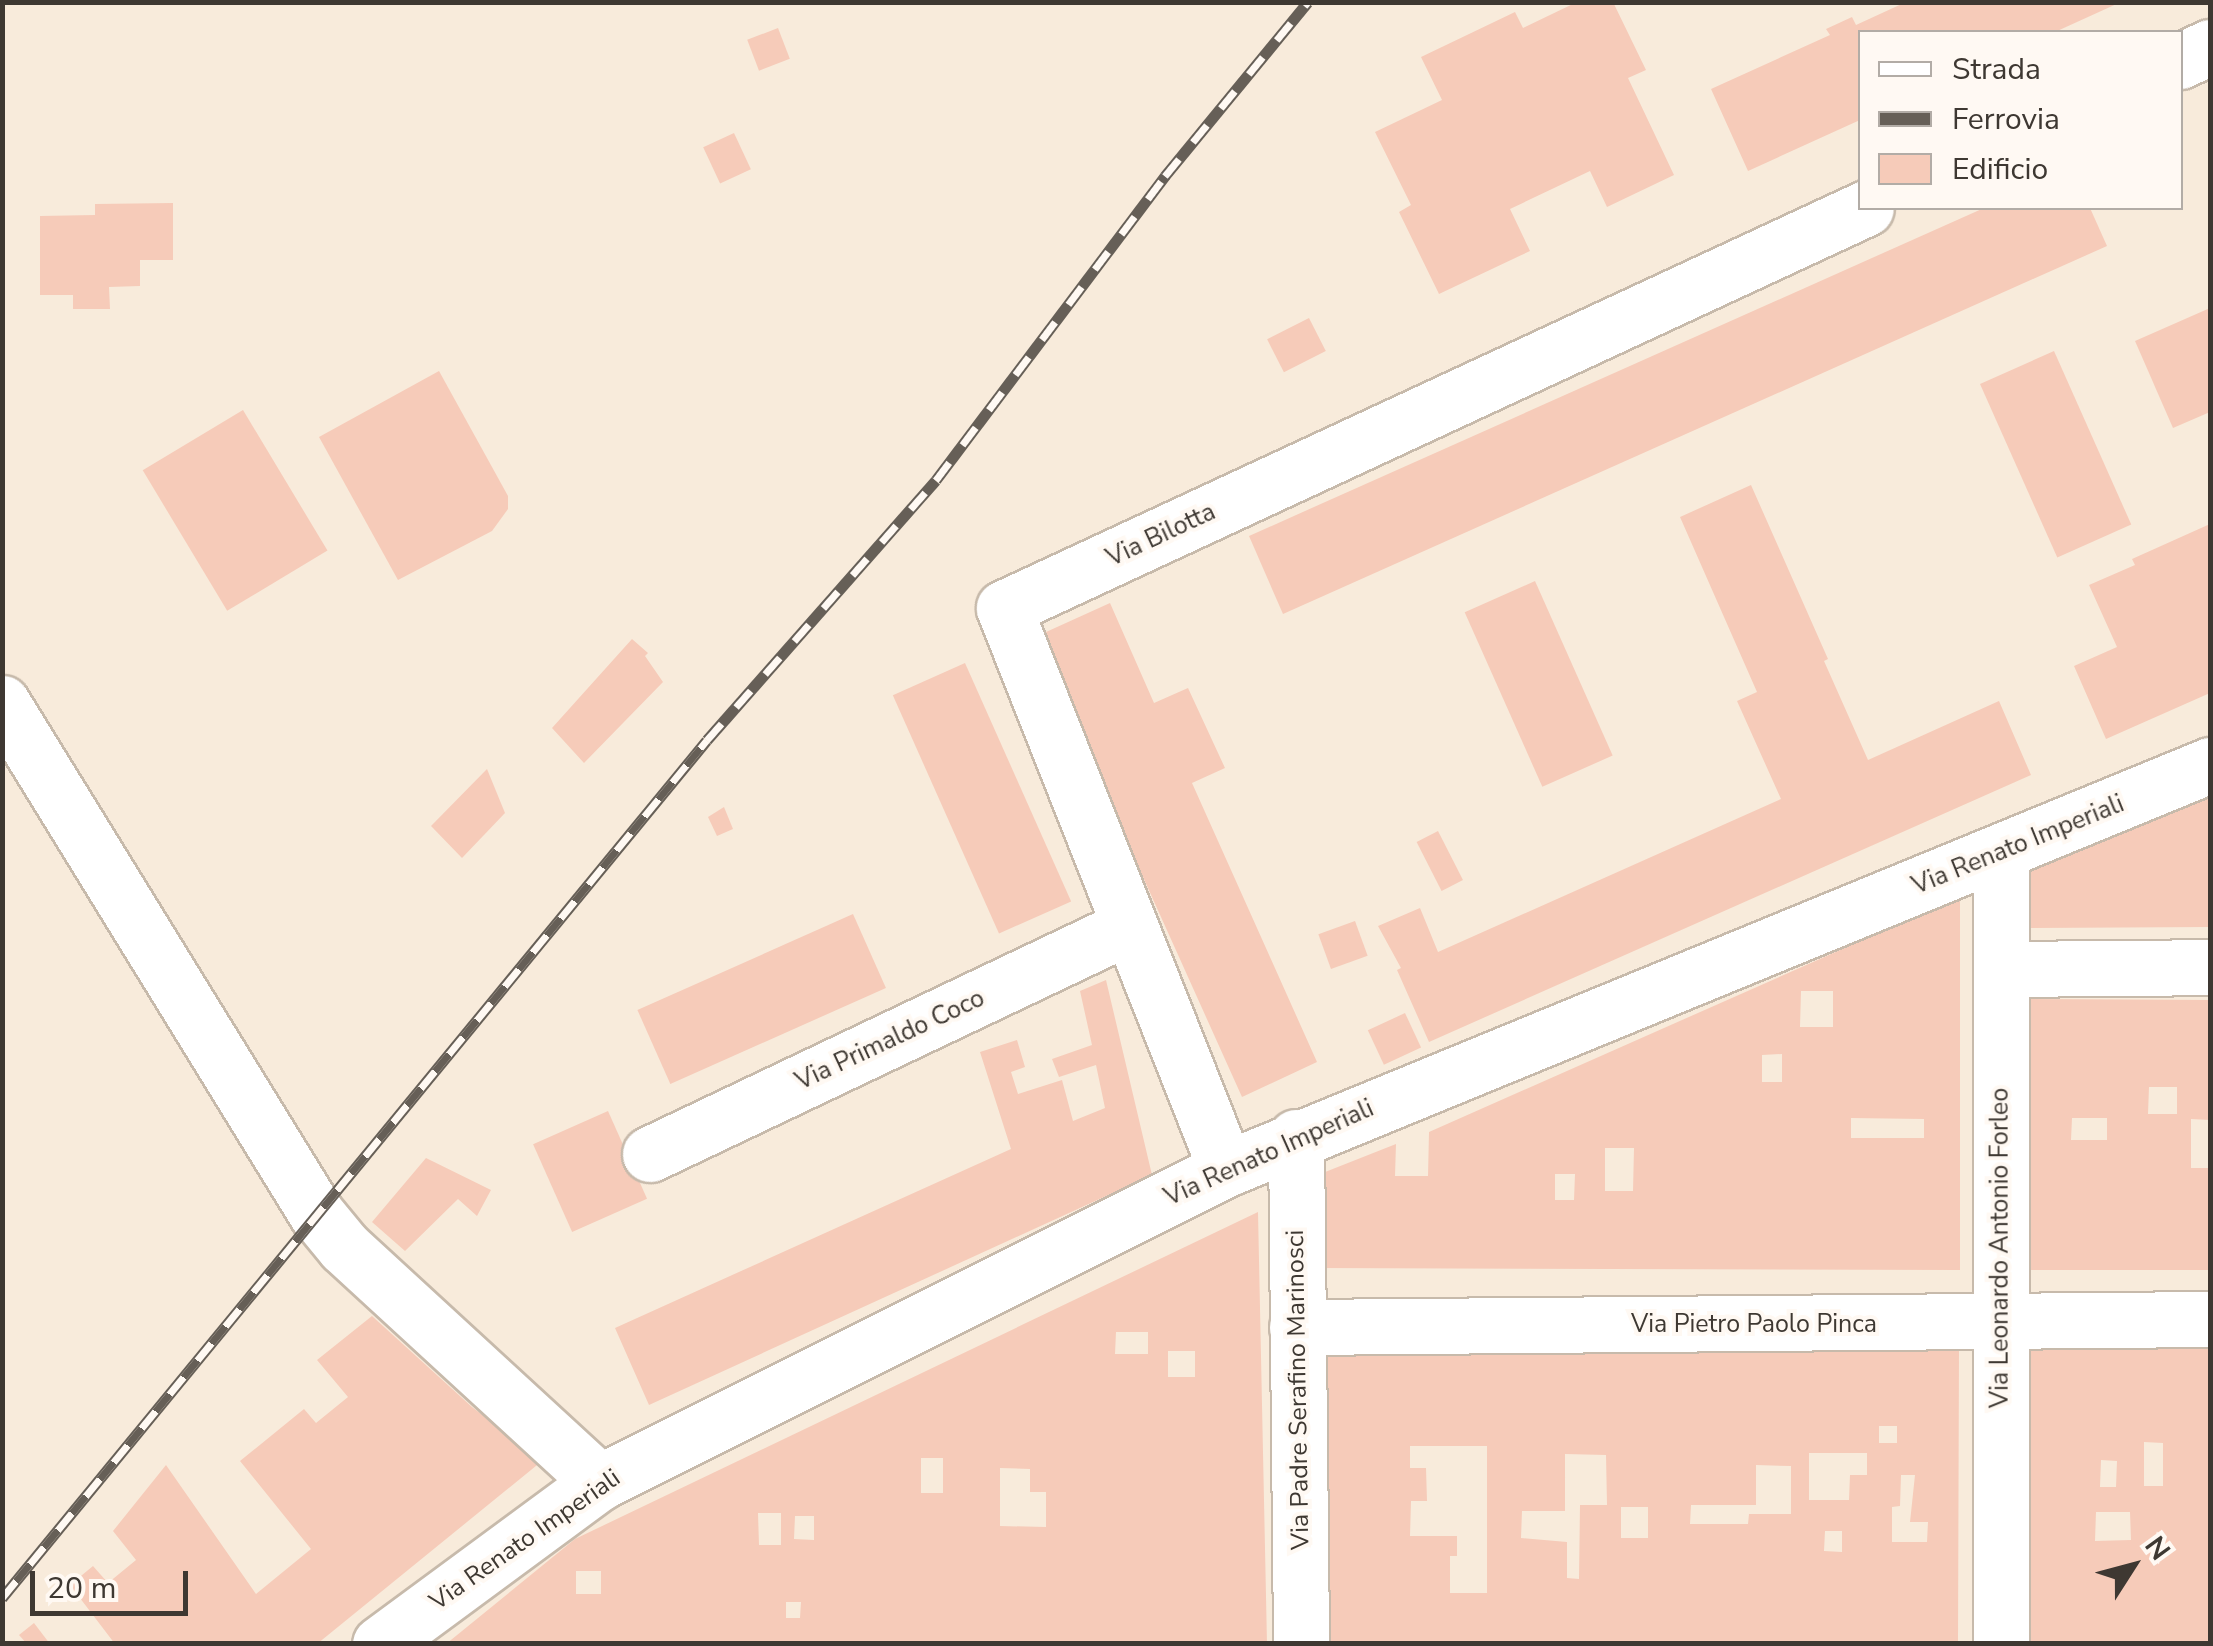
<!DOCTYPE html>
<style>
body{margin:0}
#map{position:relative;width:2213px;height:1646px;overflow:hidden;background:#f8ebdb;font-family:"Nunito Sans",sans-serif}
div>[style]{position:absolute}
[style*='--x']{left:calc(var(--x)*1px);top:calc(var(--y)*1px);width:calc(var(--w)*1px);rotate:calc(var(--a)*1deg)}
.building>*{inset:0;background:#f6cbb9;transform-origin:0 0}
.roads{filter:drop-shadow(2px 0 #c7baab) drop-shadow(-2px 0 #c7baab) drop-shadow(0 2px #c7baab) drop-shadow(0 -2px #c7baab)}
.minor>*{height:55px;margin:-27.5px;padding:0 27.5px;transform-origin:27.5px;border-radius:27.5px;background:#fff}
.rail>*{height:11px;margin-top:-5.5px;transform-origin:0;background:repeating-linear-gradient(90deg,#fff9f3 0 22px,#665f57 0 44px);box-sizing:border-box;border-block:2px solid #665f57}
span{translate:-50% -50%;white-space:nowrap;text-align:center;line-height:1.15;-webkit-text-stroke:8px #fff9f3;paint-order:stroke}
.street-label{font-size:25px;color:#3e3832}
.frame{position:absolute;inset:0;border:5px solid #3e3832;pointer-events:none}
.legend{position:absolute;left:1858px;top:30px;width:325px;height:180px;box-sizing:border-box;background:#fff9f3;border:2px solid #b2aca6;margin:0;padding:12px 18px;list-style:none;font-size:30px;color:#3e3832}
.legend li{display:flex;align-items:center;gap:20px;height:50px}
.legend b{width:50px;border:2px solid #b2aca6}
.north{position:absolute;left:2083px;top:1516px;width:100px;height:100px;-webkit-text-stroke:8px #fff9f3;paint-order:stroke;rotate:54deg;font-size:28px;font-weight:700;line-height:40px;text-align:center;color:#3e3832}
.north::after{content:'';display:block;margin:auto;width:35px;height:45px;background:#3e3832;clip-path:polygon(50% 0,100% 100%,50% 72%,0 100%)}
.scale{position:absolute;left:30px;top:1571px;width:158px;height:45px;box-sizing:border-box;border:5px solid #3e3832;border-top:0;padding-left:12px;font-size:30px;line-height:35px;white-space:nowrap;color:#3e3832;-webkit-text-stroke:8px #fff9f3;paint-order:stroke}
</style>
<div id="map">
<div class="building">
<div style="clip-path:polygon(1577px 2px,1613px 2px,1646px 70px,1628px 78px,1674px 175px,1607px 207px,1590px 171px,1510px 209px,1530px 251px,1439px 294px,1399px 212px,1411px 205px,1375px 132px,1442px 100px,1421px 57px,1515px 12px,1523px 28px)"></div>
<div style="clip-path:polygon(1906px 2px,2121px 2px,2055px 32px,1860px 32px,1860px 120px,1748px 171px,1711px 89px,1830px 35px,1826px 29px,1852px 17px,1856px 25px)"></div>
<div style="left:778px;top:28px;width:33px;height:33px;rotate:69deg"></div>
<div style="left:734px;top:133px;width:40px;height:34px;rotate:65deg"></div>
<div style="clip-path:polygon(173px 203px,173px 260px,140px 260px,140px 286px,109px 287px,110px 309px,73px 309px,73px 295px,40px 295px,40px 216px,95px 215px,95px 204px)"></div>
<div style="clip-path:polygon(1984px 208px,2090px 208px,2107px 246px,1283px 614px,1249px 536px)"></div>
<div style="clip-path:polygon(2210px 308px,2210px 412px,2173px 428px,2135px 341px)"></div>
<div style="left:1309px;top:318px;width:37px;height:47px;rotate:63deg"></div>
<div style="left:2054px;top:351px;width:190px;height:81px;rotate:66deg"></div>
<div style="clip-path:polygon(439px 371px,508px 496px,508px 509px,492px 531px,398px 580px,319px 437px)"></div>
<div style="left:243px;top:410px;width:164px;height:117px;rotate:59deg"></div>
<div style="clip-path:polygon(1751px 485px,1828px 659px,1824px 661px,1868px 760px,1999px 701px,2031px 775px,1429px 1042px,1397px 970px,1401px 968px,1378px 926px,1420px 908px,1438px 952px,1781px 799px,1737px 701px,1757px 692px,1680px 517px)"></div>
<div style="clip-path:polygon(2210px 524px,2210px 693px,2106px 739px,2074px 666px,2117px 647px,2089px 585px,2135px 565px,2132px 559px)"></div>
<div style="left:1535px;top:581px;width:191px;height:77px;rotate:66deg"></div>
<div style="clip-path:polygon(1110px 603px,1154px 703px,1188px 688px,1225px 768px,1192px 783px,1317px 1062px,1242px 1097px,1035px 637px)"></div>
<div style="clip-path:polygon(632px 639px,648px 653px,645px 656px,663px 682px,584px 763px,552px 728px)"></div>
<div style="left:965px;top:663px;width:261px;height:79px;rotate:66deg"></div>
<div style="clip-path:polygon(487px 769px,505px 813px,462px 858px,431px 826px)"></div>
<div style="clip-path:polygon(2210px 797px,2210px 927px,2026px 928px,2026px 867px)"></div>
<div style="clip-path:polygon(724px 807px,733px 829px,717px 836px,708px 817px)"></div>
<div style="left:1438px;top:831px;width:55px;height:24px;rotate:63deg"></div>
<div style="clip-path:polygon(evenodd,1960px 897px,1960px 1270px,1317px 1268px,1315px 1176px,1396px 1144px,1395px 1176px,1428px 1176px,1429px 1132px,1960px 897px,1801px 991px,1833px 991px,1833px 1027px,1800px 1027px,1801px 991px,1960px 897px,1782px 1054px,1782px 1082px,1762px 1082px,1762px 1055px,1782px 1054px,1960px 897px,1851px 1118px,1924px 1119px,1924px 1138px,1851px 1138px,1851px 1118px,1960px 897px,1605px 1148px,1634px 1148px,1633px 1191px,1605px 1191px,1605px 1148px,1960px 897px,1555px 1174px,1575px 1174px,1574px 1200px,1555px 1200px,1555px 1174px)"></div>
<div style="left:853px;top:914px;width:81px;height:236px;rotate:66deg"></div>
<div style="left:1355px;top:921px;width:37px;height:39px;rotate:70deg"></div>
<div style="clip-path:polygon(1106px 980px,1152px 1175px,649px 1405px,615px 1328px,1011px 1149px,980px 1052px,1017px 1040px,1025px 1067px,1011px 1072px,1018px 1094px,1062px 1080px,1073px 1121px,1105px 1108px,1096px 1065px,1059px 1077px,1052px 1059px,1092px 1045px,1080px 991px)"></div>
<div style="clip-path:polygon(evenodd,2026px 999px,2210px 1000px,2210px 1120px,2191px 1119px,2191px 1168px,2210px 1168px,2210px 1270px,2026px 1270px,2026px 999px,2149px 1087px,2177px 1087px,2177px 1114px,2148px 1114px,2149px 1087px,2026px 999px,2072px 1118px,2107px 1118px,2107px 1140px,2071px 1140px,2072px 1118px)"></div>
<div style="left:1405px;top:1013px;width:38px;height:41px;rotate:65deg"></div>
<div style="left:608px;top:1111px;width:96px;height:82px;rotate:66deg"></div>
<div style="clip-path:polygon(426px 1158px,491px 1190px,477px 1216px,458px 1199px,405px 1251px,372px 1222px)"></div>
<div style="clip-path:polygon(evenodd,1258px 1212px,1267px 1644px,446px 1644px,575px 1539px,1258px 1212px,1116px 1332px,1148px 1332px,1148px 1354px,1115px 1354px,1116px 1332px,1258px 1212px,1168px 1351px,1195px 1351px,1195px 1377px,1168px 1377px,1168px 1351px,1258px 1212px,921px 1458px,943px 1458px,943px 1493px,921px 1493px,921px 1458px,1258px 1212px,1000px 1468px,1030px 1469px,1030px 1492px,1046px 1492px,1046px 1527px,1000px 1526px,1000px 1468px,1258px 1212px,758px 1513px,781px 1513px,781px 1545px,759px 1545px,758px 1513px,1258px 1212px,795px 1516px,814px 1516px,814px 1540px,794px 1539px,795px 1516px,1258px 1212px,576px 1571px,601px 1571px,601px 1594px,576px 1594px,576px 1571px,1258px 1212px,786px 1602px,801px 1602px,800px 1618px,786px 1618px,786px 1602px)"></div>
<div style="clip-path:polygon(372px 1316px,472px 1407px,542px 1461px,317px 1644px,115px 1644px,70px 1585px,93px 1566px,108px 1583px,136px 1560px,113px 1531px,166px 1465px,256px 1594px,311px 1549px,240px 1461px,304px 1409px,316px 1423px,348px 1397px,317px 1360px)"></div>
<div style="clip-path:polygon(evenodd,1318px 1346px,1959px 1348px,1958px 1644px,1325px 1644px,1318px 1346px,1879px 1426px,1897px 1426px,1897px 1443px,1879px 1443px,1879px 1426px,1318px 1346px,1410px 1446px,1487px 1446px,1487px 1593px,1450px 1593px,1450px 1556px,1457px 1556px,1457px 1536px,1410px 1536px,1411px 1501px,1427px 1501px,1426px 1468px,1410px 1468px,1410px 1446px,1318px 1346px,1809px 1453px,1867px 1453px,1867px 1475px,1850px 1475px,1849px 1500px,1809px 1500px,1809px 1453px,1318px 1346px,1565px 1454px,1606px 1455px,1607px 1505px,1580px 1505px,1579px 1579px,1567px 1578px,1567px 1542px,1521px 1538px,1522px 1511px,1565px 1511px,1565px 1454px,1318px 1346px,1756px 1465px,1791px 1466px,1791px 1514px,1749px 1514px,1748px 1524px,1690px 1524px,1691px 1505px,1756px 1505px,1756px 1465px,1318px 1346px,1901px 1475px,1915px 1475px,1910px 1522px,1928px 1522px,1927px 1542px,1892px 1542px,1892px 1507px,1900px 1506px,1901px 1475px,1318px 1346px,1621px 1507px,1648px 1507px,1648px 1538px,1621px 1538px,1621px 1507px,1318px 1346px,1825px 1531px,1842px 1531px,1842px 1552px,1824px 1551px,1825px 1531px)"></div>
<div style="clip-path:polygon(evenodd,2026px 1348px,2210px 1348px,2210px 1644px,2024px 1644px,2026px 1348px,2144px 1442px,2163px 1443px,2163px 1486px,2144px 1486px,2144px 1442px,2026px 1348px,2101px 1460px,2117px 1461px,2116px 1487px,2100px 1487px,2101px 1460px,2026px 1348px,2096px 1512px,2130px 1512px,2131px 1540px,2095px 1541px,2096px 1512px)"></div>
<div style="clip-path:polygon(34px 1623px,50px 1644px,27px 1644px,19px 1635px)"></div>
</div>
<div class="roads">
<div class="minor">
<div style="--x:2180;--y:61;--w:33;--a:-25"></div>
<div style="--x:2;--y:703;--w:599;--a:58.38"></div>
<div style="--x:316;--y:1213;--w:44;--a:50.5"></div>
<div style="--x:344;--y:1247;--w:348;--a:42.6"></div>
<div style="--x:2001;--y:852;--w:792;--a:90"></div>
<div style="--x:2001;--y:969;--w:209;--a:-0.5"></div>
<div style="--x:1296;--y:1137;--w:507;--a:89.43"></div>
<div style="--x:650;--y:1154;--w:531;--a:-25.41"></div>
<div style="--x:1226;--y:1169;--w:603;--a:-111.59"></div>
<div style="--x:1004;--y:608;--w:950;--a:-24.89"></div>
<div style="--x:1297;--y:1327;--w:913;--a:-0.5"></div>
<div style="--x:380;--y:1644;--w:273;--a:-36.4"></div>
<div style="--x:600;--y:1482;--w:700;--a:-26.57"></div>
<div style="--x:1226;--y:1169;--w:1064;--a:-22.32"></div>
</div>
</div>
<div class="rail">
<div style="--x:2;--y:1598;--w:1110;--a:-50.59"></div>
<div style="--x:707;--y:740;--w:346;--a:-48.6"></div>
<div style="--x:936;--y:480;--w:381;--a:-53"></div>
<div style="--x:1165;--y:176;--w:225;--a:-50.6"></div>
</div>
<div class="street-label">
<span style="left:1161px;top:535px;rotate:-25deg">Via Bilotta</span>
<span style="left:2018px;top:845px;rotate:-22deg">Via Renato Imperiali</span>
<span style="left:890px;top:1040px;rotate:-25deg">Via Primaldo Coco</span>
<span style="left:1269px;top:1153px;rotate:-24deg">Via Renato Imperiali</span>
<span style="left:2000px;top:1248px;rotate:-90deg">Via Leonardo Antonio Forleo</span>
<span style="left:1754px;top:1324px">Via Pietro Paolo Pinca</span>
<span style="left:1298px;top:1390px;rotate:-91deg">Via Padre Serafino Marinosci</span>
<span style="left:525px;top:1540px;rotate:-35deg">Via Renato Imperiali</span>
</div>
<div class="frame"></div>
<ul class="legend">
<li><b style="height:12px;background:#fff"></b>Strada</li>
<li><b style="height:12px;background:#665f57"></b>Ferrovia</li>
<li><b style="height:28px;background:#f6cbb9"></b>Edificio</li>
</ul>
<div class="north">N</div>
<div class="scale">20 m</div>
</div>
